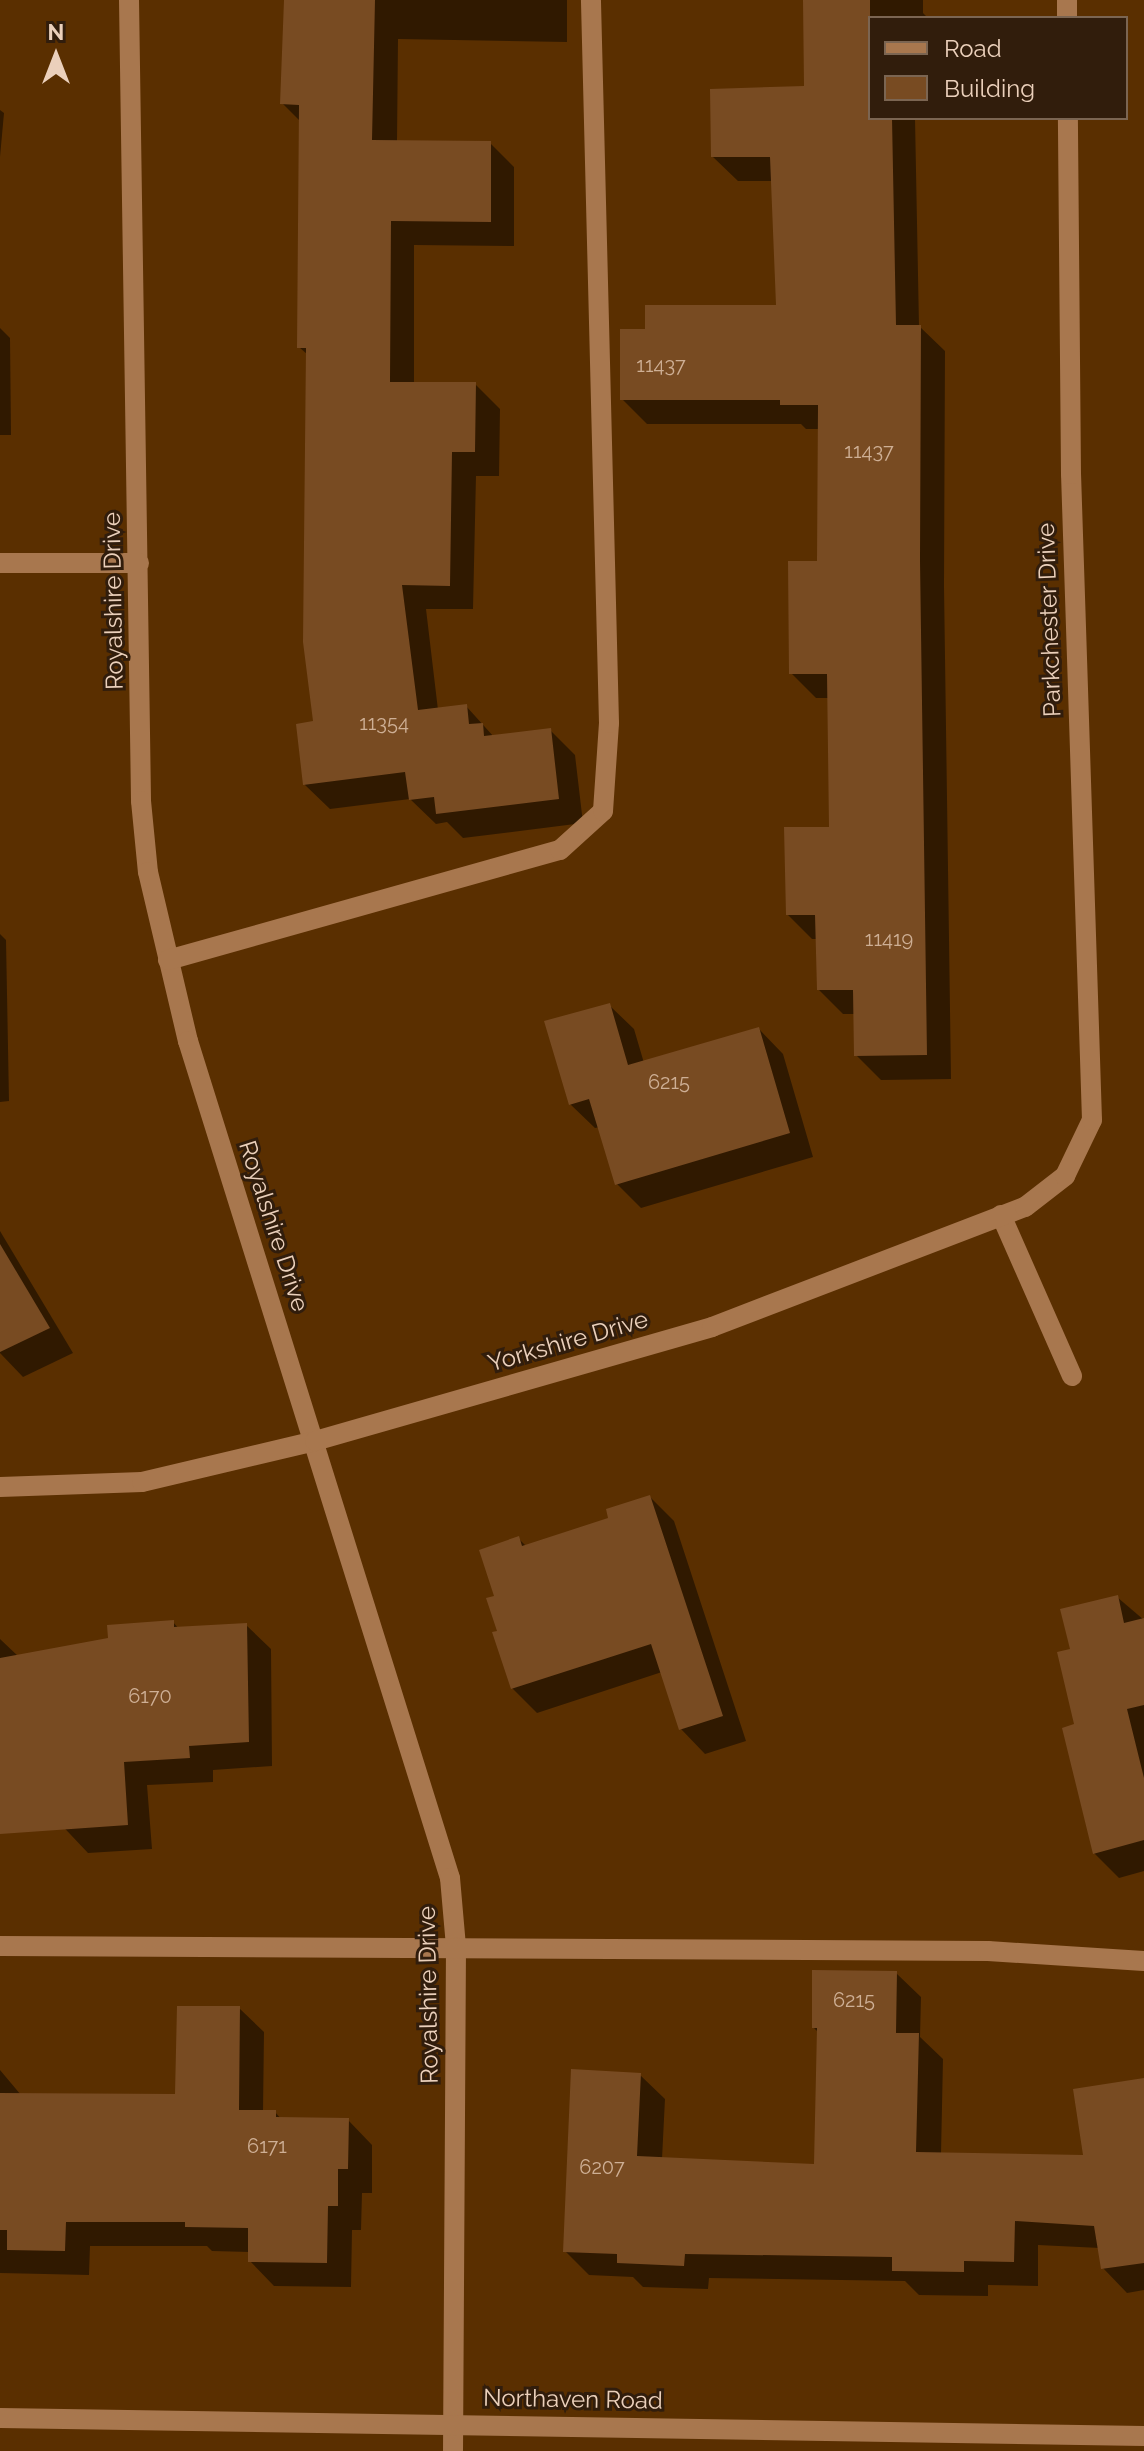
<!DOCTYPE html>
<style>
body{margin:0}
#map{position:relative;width:1144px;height:2451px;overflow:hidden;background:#5a2f00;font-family:Raleway,sans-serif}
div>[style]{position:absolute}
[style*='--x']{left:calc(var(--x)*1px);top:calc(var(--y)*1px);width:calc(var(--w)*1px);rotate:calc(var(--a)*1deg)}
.shadow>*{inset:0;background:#0007}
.building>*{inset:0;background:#784b22}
.minor>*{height:20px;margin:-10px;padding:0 10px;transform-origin:10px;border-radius:10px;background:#a8774e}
span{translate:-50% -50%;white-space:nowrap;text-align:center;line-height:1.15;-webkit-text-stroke:6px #311d0c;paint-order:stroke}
.number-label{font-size:20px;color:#ceaf95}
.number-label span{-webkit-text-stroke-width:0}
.street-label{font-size:24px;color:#ebd0bb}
.legend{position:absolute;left:868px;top:16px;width:260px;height:104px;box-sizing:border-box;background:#311d0c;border:2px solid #7b6552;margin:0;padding:10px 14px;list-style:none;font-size:24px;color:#ebd0bb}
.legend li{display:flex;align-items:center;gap:16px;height:40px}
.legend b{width:40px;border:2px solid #7b6552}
.north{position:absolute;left:16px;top:16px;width:80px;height:80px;-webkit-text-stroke:6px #311d0c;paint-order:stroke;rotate:0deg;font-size:22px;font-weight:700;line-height:32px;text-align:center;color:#ebd0bb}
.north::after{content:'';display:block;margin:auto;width:28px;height:36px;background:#ebd0bb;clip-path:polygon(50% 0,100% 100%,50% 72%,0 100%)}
</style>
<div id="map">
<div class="shadow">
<div style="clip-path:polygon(286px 0,567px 0,567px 42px,398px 39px,397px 142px,490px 143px,514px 167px,514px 246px,414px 245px,414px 384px,475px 384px,500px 409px,499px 476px,476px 476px,473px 609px,426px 609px,438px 710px,466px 706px,494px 737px,550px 730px,575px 755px,583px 823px,463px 838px,447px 822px,436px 824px,410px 799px,330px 809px,305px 785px,315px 723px,308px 355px,299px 347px,301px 122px,282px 103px)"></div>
<div style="clip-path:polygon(805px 0,923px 0,923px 13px,928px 18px,870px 18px,870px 118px,915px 118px,919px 326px,945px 351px,944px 586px,951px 1079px,881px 1080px,856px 1055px,855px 1014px,843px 1014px,819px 990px,818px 939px,812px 939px,788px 915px,831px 829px,829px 698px,816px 698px,791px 673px,819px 563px,820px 429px,806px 429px,801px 424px,647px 424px,622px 399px,647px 331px,778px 307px,773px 181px,738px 181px,713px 157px,806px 88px)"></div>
<div style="clip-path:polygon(0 110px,4px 113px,0 157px)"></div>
<div style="clip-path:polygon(0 328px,10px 338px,11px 435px,0 435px)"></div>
<div style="clip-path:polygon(0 934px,6px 940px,9px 1101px,0 1102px)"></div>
<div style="clip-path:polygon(609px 1005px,634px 1029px,644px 1063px,759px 1029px,783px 1054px,813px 1157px,641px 1208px,617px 1184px,600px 1127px,595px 1128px,570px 1104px)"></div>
<div style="clip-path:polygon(0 1231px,73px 1353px,23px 1377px,0 1353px)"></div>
<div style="clip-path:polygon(650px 1497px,674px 1521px,746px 1741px,705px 1754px,681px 1729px,662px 1672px,537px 1713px,512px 1688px,499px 1632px,497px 1597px,519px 1539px,527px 1547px,611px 1519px)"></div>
<div style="clip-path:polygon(1117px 1597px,1144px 1620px,1144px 1871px,1119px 1878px,1094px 1853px,1077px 1725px,1072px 1650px)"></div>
<div style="clip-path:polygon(173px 1622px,179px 1629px,246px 1625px,271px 1649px,272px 1766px,213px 1770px,213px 1782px,147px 1785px,152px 1849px,88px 1853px,0 1760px,0 1639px,19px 1657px,110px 1639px)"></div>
<div style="clip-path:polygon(896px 1973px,921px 1997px,920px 2037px,943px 2059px,941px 2154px,1085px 2157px,1144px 2084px,1144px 2290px,1127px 2293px,1103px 2268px,1100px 2248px,1038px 2245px,1038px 2286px,988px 2285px,988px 2296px,919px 2295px,905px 2281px,709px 2278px,708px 2289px,643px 2287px,633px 2277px,589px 2275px,565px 2251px,640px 2075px,665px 2099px,662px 2159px,816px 2166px,819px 2033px,814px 2028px)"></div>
<div style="clip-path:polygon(239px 2008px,264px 2032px,263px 2112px,275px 2112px,282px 2120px,348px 2120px,372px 2145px,372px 2193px,362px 2193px,361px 2230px,352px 2230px,351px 2287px,274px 2286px,250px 2261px,250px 2252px,212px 2251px,207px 2246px,90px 2246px,89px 2275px,0 2273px,0 2070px,21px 2095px,177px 2096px)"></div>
</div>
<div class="building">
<div style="clip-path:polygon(284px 0,375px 0,372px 140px,491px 141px,491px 222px,391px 221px,390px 382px,476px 382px,475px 452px,452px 452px,450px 586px,402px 585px,418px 710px,467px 704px,469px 724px,483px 723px,484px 736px,551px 728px,559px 799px,436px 814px,434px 797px,409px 800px,405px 772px,303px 785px,296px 724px,313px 721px,303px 642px,306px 348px,297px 348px,299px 105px,280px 104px)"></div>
<div style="clip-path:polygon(803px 0,870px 0,870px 118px,892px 118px,896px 325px,921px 325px,920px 560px,927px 1055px,854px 1056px,853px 990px,817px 990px,815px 915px,786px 915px,784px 827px,829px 827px,827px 674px,789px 674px,788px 561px,817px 561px,818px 405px,780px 405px,780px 400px,620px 400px,620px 329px,645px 329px,645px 305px,776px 305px,770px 157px,711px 157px,710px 89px,804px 86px)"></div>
<div style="clip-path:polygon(610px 1003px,628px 1065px,759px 1027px,790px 1133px,615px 1185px,589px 1099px,569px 1105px,544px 1021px)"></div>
<div style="clip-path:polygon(0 1244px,50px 1328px,0 1352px)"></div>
<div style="clip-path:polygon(650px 1495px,723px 1716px,679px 1730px,651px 1644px,511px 1689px,492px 1632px,497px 1631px,486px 1598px,494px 1596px,479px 1550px,519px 1536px,522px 1546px,608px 1518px,606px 1509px)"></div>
<div style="clip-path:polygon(1118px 1595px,1124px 1623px,1144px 1618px,1144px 1705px,1127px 1709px,1144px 1778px,1144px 1840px,1093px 1854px,1062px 1728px,1074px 1724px,1057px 1652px,1070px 1649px,1060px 1609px)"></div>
<div style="clip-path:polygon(174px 1620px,174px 1627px,247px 1623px,249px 1742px,189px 1746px,190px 1758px,124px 1762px,128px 1825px,0 1834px,0 1658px,108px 1638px,107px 1625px)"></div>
<div style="clip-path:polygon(812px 1970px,897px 1971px,896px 2033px,919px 2033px,916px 2152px,1083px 2155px,1073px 2089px,1144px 2078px,1144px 2263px,1101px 2269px,1094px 2226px,1015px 2221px,1014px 2262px,964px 2261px,964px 2272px,892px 2271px,892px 2257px,685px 2254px,684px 2266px,617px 2263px,617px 2254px,563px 2252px,571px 2069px,641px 2073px,637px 2156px,814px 2164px,817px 2028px,812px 2028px)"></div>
<div style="clip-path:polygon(177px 2006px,240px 2006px,239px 2110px,276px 2110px,276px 2117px,349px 2118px,348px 2169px,338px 2169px,338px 2206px,328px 2206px,327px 2263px,248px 2262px,248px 2228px,185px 2227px,185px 2222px,66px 2222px,65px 2251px,7px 2250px,7px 2230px,0 2230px,0 2093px,175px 2094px)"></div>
</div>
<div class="minor">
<div style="--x:129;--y:0;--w:801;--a:89.14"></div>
<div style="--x:141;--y:801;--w:71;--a:84.4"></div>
<div style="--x:148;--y:872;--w:174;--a:76.7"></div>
<div style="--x:188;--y:1041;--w:877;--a:72.62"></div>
<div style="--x:450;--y:1878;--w:69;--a:85"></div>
<div style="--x:456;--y:1947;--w:504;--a:90.34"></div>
<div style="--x:1067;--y:0;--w:18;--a:90"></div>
<div style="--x:0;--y:563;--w:139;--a:0"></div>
<div style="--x:168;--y:960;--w:407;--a:-15.7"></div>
<div style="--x:560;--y:850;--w:58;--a:-42.2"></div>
<div style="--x:603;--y:811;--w:88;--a:-86.1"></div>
<div style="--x:609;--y:723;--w:723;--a:-91.43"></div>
<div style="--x:1001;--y:1215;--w:176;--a:66.2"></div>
<div style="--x:0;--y:1487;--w:142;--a:-2"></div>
<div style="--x:142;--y:1482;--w:178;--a:-13.3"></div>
<div style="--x:315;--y:1441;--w:413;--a:-16"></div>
<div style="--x:712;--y:1327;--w:335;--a:-21"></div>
<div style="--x:1025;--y:1207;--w:51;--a:-37.8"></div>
<div style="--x:1065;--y:1176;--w:62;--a:-64.3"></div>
<div style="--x:1092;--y:1120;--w:646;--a:-91.86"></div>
<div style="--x:1071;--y:474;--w:356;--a:-90.5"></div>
<div style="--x:0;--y:1946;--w:988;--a:0.29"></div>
<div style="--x:988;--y:1951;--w:156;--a:3.7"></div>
<div style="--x:0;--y:2418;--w:1144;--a:0.9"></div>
</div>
<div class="number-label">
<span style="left:661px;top:365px">11437</span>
<span style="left:869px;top:451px">11437</span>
<span style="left:384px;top:723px">11354</span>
<span style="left:889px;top:939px">11419</span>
<span style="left:669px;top:1082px">6215</span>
<span style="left:150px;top:1696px">6170</span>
<span style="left:854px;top:2000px">6215</span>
<span style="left:267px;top:2146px">6171</span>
<span style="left:602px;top:2167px">6207</span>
</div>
<div class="street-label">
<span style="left:113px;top:601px;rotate:-91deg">Royalshire Drive</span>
<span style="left:1049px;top:620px;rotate:-92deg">Parkchester Drive</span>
<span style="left:274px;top:1226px;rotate:72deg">Royalshire Drive</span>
<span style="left:568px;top:1341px;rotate:-16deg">Yorkshire Drive</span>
<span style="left:428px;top:1995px;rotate:-91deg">Royalshire Drive</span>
<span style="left:573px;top:2399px;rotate:1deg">Northaven Road</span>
</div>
<ul class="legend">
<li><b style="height:10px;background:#a8774e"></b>Road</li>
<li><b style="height:22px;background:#784b22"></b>Building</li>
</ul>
<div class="north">N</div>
</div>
